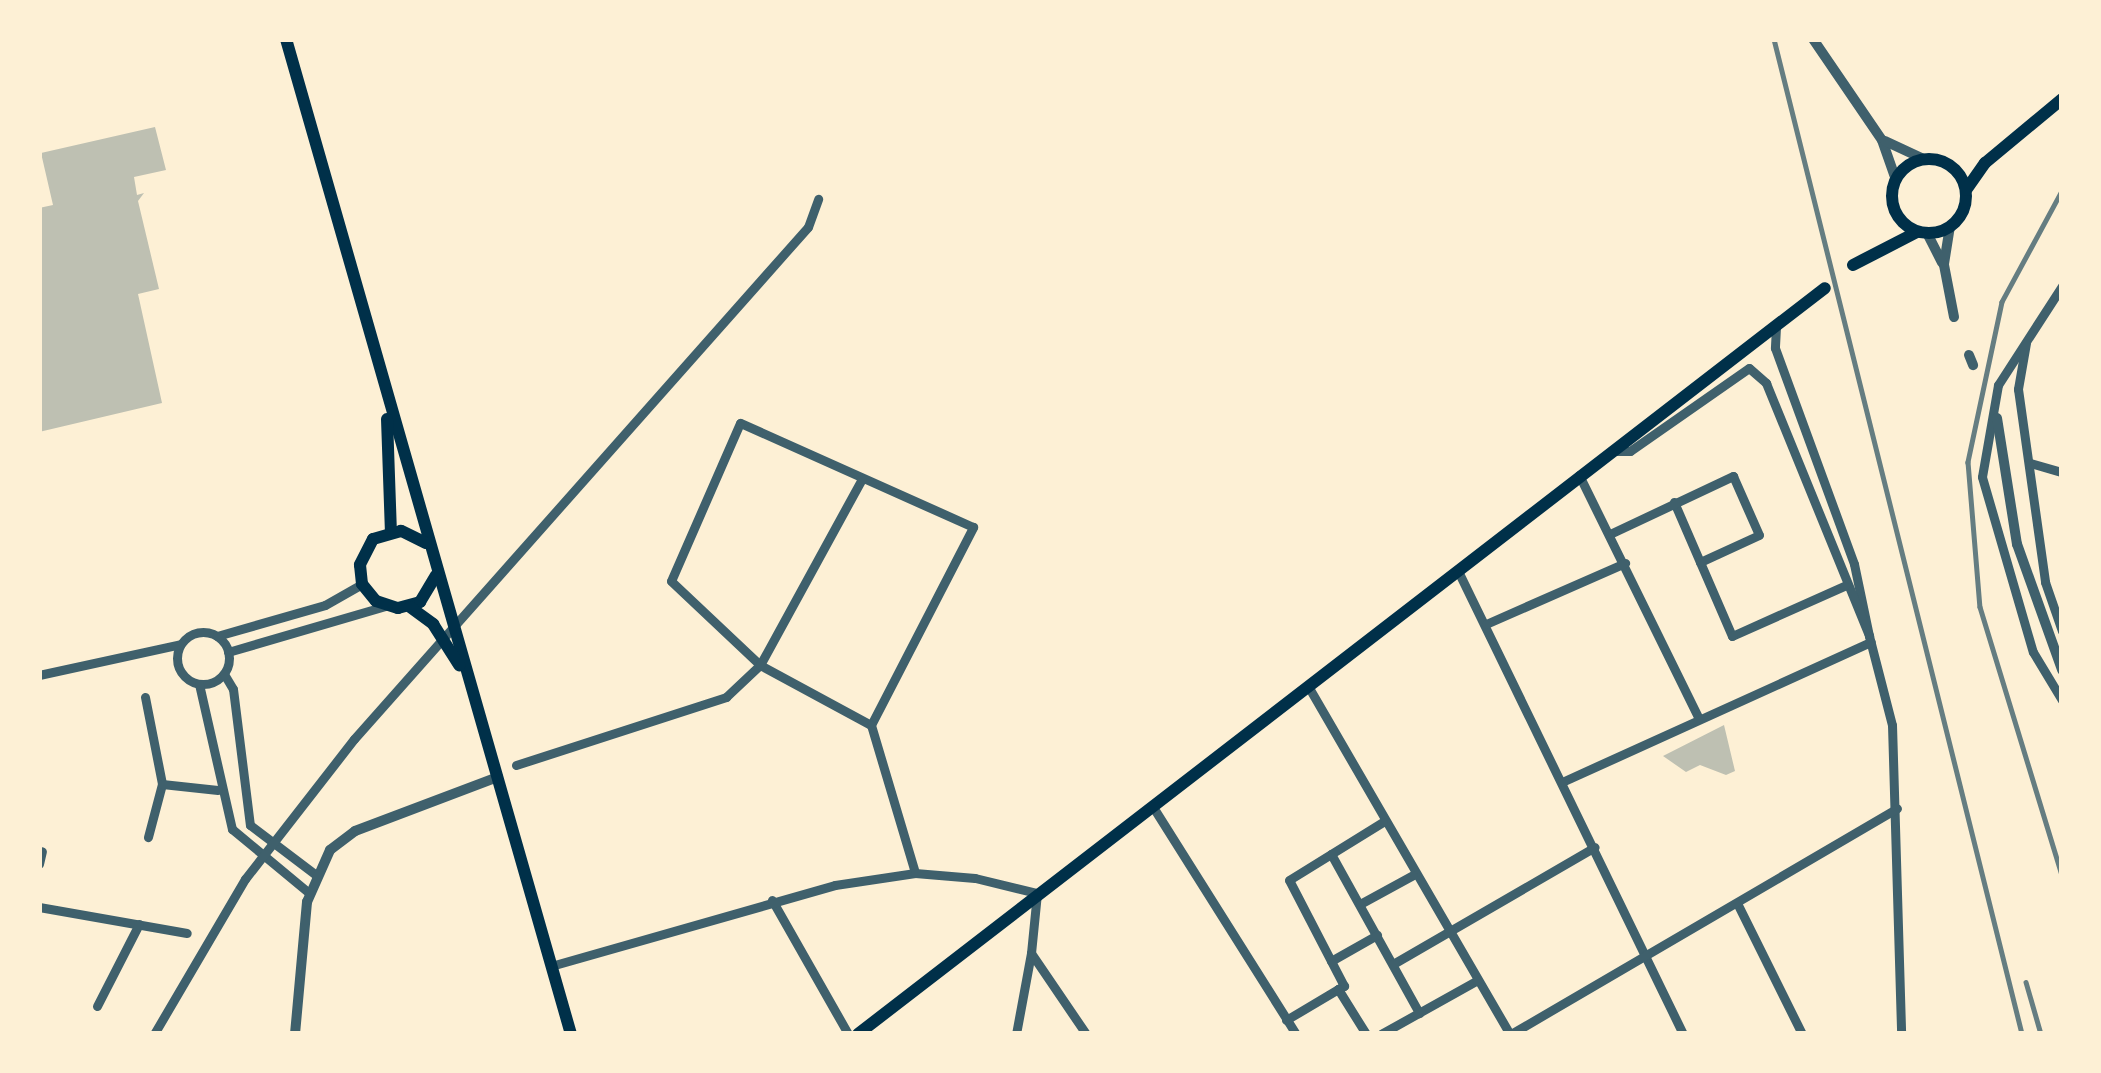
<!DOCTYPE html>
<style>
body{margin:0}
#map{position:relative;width:2101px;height:1073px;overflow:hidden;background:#fdf0d5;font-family:"Roboto Condensed",sans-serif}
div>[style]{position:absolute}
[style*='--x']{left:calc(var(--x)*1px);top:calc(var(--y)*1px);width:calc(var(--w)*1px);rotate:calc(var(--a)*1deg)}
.building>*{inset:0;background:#bec0b2}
.minor>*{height:9px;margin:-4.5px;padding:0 4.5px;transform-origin:4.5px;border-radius:4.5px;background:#3f606c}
.minor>.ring{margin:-4.5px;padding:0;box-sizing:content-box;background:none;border:9px solid #3f606c;border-radius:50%}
.tertiary>*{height:10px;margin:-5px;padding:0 5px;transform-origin:5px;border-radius:5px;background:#3f606c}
.secondary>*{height:12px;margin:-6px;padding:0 6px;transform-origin:6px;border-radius:6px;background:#003049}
.secondary>.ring{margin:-6px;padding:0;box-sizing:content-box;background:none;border:12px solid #003049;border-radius:50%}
.rail>*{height:4.5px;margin:-2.25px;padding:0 2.25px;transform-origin:2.25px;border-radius:2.25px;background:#657d81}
span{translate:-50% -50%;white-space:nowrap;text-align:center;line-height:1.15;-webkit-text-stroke:9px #fdf0d5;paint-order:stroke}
.frame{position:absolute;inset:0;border:42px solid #fdf0d5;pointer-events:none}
</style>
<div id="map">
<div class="building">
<div style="clip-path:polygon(155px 127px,166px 170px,134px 177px,137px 195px,144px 193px,138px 201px,159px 289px,138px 294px,162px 403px,39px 432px,39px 208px,53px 205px,41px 153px)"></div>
<div style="clip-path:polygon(1724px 725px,1735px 771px,1726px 775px,1700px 765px,1686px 772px,1663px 756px)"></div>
</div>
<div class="minor">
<div style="--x:2062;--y:286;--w:118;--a:122.9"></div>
<div style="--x:1998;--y:385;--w:93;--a:99.9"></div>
<div style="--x:1982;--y:477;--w:182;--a:73.8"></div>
<div style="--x:2033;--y:652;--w:56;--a:58.9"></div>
<div style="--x:1776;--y:327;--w:21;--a:93"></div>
<div style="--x:1775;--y:348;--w:230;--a:69.9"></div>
<div style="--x:1854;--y:564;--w:74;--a:78.2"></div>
<div style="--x:2026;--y:343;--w:47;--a:99.9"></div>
<div style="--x:2018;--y:389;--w:195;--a:82"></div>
<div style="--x:2045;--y:582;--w:52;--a:70.9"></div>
<div style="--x:1616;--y:451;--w:14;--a:0"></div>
<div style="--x:1630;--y:451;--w:145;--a:-34.9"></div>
<div style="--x:1749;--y:368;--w:23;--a:41"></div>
<div style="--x:1766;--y:383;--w:273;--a:67.8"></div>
<div style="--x:1869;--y:636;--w:92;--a:75.5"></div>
<div style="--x:1892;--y:725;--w:309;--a:88.3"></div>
<div style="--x:2030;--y:463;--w:33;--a:16"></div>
<div style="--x:1579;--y:475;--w:270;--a:63.8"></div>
<div style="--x:1674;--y:502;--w:146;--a:66.6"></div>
<div style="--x:1732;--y:636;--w:123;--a:-24.1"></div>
<div style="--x:1612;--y:533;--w:134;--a:-25.2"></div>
<div style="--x:1733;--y:476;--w:64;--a:66.2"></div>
<div style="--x:1759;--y:535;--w:65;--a:155.4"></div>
<div style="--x:1458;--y:571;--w:515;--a:64.08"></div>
<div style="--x:1486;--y:624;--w:152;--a:-23.7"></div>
<div class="ring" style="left:177px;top:632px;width:43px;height:43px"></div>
<div style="--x:217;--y:636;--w:112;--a:-16"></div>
<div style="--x:325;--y:605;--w:43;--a:-29.6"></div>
<div style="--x:228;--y:652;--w:164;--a:-16.3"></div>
<div style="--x:224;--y:674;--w:17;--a:59"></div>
<div style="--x:233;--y:689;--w:137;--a:82.9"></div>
<div style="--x:250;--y:825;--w:83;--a:37.1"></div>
<div style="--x:39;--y:675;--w:145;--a:-12.3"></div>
<div style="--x:199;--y:684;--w:149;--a:77.2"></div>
<div style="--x:232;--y:829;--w:100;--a:39.7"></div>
<div style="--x:1308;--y:686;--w:402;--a:59.9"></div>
<div style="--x:145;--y:697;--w:89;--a:78.9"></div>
<div style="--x:162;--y:784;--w:55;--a:104.8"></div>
<div style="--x:871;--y:725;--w:223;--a:-62.7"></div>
<div style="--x:973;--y:527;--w:255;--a:-155.9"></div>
<div style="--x:740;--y:423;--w:172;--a:113.6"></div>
<div style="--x:671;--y:581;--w:122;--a:43.3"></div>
<div style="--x:760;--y:665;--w:126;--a:28.4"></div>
<div style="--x:871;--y:725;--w:154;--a:73.4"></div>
<div style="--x:516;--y:765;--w:221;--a:-17.9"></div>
<div style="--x:726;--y:697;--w:47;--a:-43.3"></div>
<div style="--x:760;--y:665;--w:212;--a:-61.3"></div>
<div style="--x:1562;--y:782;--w:339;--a:-24.4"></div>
<div style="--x:162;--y:784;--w:56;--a:6.1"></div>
<div style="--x:1153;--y:807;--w:268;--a:57.8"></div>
<div style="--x:1331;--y:854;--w:182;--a:61"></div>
<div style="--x:39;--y:864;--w:13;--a:-77"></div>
<div style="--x:772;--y:900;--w:154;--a:60.4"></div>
<div style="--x:1737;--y:903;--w:146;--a:63.6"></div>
<div style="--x:1360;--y:904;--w:60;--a:-28.7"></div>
<div style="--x:39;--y:907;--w:150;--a:10"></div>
<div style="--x:1331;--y:961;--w:53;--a:-29.5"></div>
<div style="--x:1393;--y:964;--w:233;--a:-30.1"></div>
<div style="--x:551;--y:966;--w:295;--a:-15.9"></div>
<div style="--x:835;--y:885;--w:81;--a:-8.5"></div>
<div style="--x:915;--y:873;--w:60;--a:4.8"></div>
<div style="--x:975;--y:878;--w:64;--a:13.6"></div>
<div style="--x:1037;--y:893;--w:60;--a:95.7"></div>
<div style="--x:1031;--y:953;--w:98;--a:55.8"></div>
<div style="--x:1338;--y:989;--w:7;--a:-27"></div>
<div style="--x:1344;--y:986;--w:119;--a:-117.4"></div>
<div style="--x:1289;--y:880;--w:110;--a:-31.7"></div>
<div style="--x:97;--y:1006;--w:92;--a:-62.9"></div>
<div style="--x:1286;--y:1020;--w:61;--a:-30.8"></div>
<div style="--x:1338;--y:989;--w:53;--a:58.1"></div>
<div style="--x:154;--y:1034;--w:180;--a:-59.6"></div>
<div style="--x:245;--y:879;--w:177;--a:-52.1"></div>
<div style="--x:354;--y:739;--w:684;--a:-48.44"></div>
<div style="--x:808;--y:227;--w:30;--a:-70"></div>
<div style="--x:1016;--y:1034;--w:82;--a:-79.5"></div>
<div style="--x:1381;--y:1034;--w:109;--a:-29.2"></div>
<div style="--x:1511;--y:1034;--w:447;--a:-30.3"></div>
</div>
<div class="tertiary">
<div style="--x:1813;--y:39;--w:122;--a:55.7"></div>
<div style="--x:1882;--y:140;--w:42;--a:70.7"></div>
<div style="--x:1885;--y:141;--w:45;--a:24.9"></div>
<div style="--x:1950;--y:226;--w:39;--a:99"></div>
<div style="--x:1944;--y:265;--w:53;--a:79.1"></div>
<div style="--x:1927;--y:233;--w:33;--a:63"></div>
<div style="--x:1969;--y:355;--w:11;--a:68"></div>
<div style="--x:1997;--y:418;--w:128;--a:81"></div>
<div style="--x:2017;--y:544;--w:134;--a:70.3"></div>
<div style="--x:295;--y:1034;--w:133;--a:-84.8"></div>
<div style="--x:307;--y:902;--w:57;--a:-66.1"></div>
<div style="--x:330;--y:850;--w:31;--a:-37"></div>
<div style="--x:355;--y:831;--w:153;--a:-20.7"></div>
</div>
<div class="secondary">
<div style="--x:286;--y:39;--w:1035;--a:74.02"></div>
<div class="ring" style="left:1892px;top:159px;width:62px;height:62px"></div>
<div style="--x:1966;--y:190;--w:33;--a:-55"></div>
<div style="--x:1985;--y:163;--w:100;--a:-39.7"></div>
<div style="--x:1853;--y:265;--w:72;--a:-27.3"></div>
<div style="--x:387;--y:419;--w:112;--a:88"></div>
<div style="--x:426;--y:543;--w:28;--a:-154"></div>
<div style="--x:401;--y:531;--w:29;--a:164"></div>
<div style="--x:373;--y:539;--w:29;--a:117"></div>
<div style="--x:360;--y:565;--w:19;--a:84"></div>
<div style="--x:362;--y:584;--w:22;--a:51"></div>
<div style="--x:376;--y:601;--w:23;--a:18"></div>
<div style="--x:398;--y:608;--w:23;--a:-15"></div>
<div style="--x:420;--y:602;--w:31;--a:-59"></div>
<div style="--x:410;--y:607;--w:29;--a:36"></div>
<div style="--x:433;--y:624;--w:49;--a:57.6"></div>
<div style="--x:858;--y:1034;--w:1221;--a:-37.65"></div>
</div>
<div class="rail">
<div style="--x:1774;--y:39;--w:1025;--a:76"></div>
<div style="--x:2062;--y:191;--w:126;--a:118.4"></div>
<div style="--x:2002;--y:302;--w:164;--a:102"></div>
<div style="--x:1968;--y:462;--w:145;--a:85.3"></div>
<div style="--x:1980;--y:607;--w:281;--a:73"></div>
<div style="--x:2026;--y:982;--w:54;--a:73.9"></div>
</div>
<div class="frame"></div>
</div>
